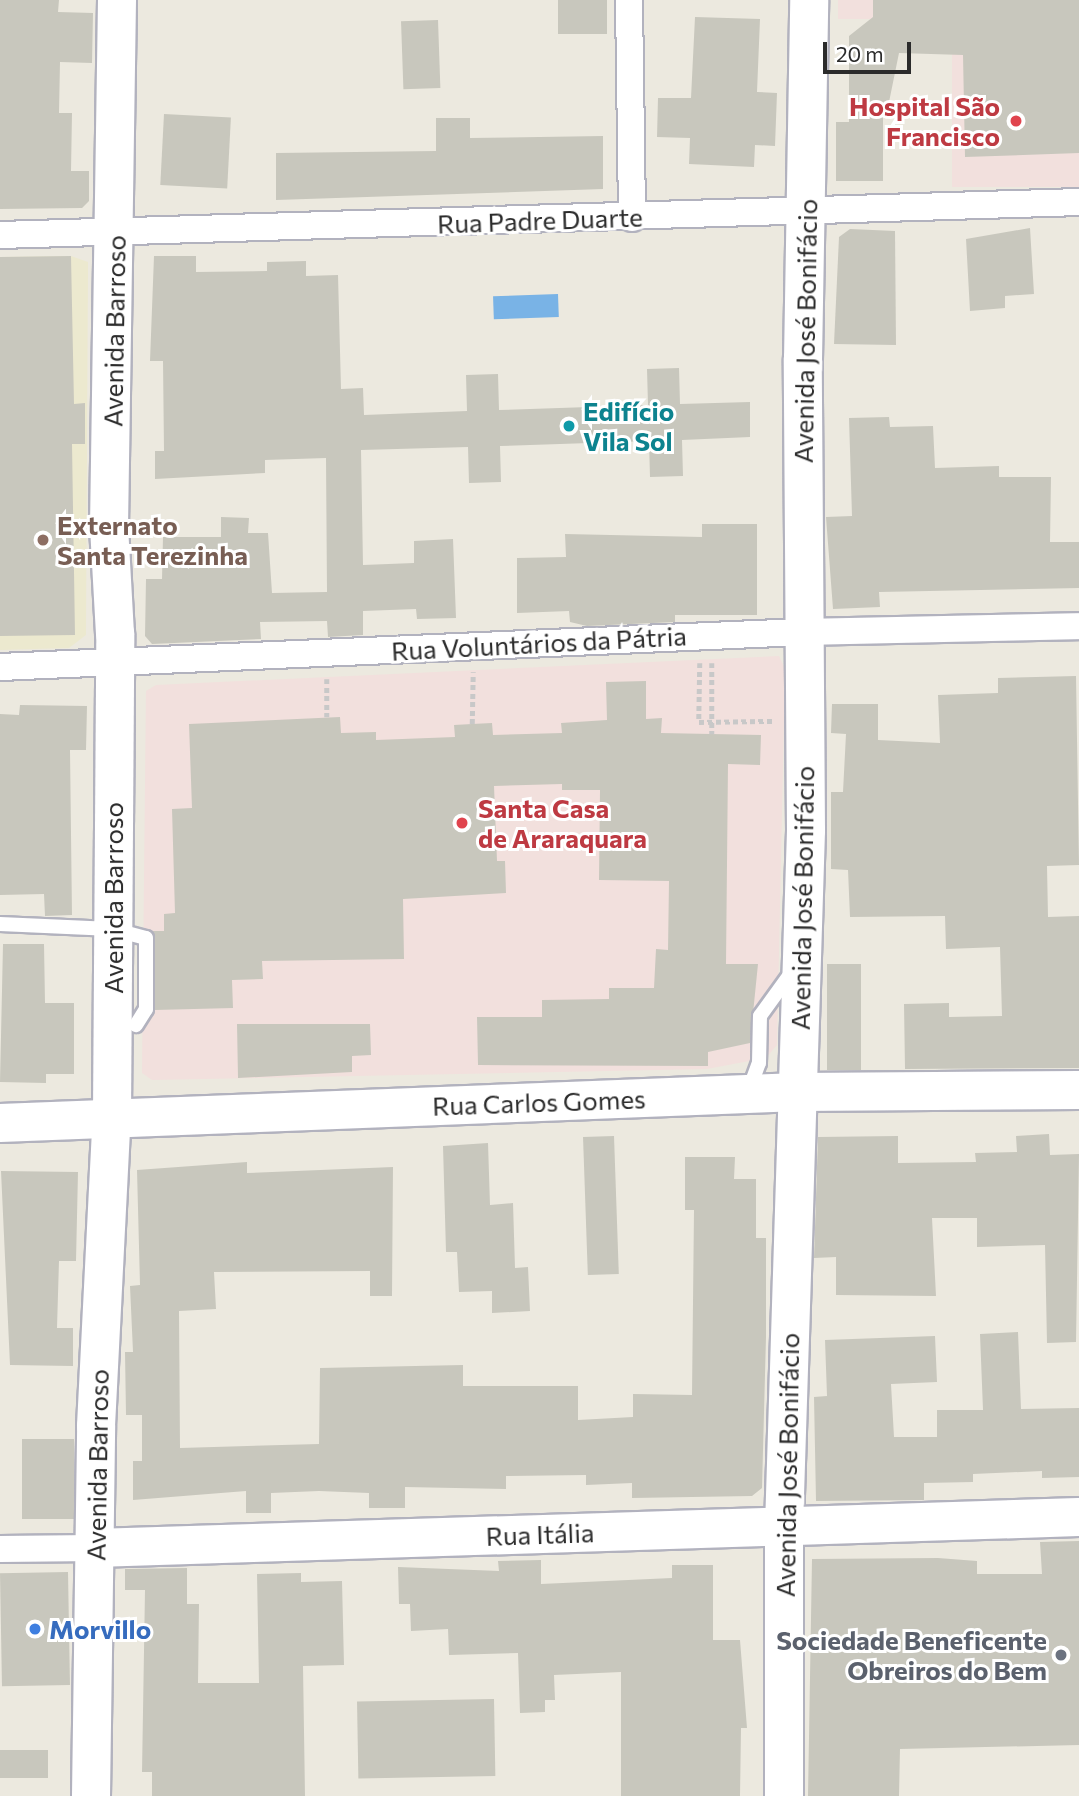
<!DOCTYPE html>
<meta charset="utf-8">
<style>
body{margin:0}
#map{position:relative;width:1079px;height:1796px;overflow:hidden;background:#ece9df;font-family:Commissioner,sans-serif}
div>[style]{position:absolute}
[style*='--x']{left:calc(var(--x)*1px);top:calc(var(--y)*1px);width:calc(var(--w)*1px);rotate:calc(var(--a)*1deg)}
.education>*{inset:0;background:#ece9cf}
.medical>*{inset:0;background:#f2e0dd;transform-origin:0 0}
.water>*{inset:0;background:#79b3e6;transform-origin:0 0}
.building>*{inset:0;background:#c8c7bd;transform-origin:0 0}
.path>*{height:4.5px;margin-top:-2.25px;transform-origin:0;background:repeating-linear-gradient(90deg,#c8c8c8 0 5px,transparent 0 8.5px)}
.roads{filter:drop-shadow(2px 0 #b2b2be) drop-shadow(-2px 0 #b2b2be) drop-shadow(0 2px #b2b2be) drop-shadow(0 -2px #b2b2be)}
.lane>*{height:14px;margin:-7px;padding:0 7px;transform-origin:7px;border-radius:7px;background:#fff}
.street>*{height:26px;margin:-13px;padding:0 13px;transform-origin:13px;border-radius:13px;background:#fff}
.secondary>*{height:38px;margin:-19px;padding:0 19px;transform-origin:19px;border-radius:19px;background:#fff}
.dots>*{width:19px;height:19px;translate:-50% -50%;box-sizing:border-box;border:4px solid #fff;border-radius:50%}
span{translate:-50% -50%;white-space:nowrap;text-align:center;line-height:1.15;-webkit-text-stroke:6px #fff;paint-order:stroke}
.health-label{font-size:26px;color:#be3a42;font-weight:700}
.right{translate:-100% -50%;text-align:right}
.left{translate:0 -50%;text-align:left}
.street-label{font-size:26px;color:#2b2b2b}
.culture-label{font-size:26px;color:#0d838f;font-weight:700}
.education-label{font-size:26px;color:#785e54;font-weight:700}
.shop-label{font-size:26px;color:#366cbe;font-weight:700}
.worship-label{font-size:26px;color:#5b616d;font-weight:700}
.scale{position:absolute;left:823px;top:42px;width:88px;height:32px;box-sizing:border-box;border:4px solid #2b2b2b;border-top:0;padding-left:9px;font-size:21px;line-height:24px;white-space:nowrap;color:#2b2b2b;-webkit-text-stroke:5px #fff;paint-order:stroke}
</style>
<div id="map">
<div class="education">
<div style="clip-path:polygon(71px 256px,88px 262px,86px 635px,69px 648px,0 650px,0 257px)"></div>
</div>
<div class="medical">
<div style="left:838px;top:0;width:35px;height:19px"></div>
<div style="left:1079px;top:0;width:187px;height:127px;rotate:90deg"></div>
<div style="clip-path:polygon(779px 656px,785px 669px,777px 1045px,766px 1058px,707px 1069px,152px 1080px,142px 1073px,146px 691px,156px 685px)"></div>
</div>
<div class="water">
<div style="left:558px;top:294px;width:23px;height:65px;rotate:88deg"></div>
</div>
<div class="building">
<div style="clip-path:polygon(0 0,59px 0,58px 12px,93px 13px,92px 63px,60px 62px,59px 113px,72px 113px,71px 171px,89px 171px,89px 201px,82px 208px,0 209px)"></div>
<div style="left:558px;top:0;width:49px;height:34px"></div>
<div style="clip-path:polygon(873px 0,1079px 0,1079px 153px,965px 157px,963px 55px,899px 53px,888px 107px,883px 107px,883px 181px,836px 181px,836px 122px,849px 122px,849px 36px,873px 17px)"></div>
<div style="clip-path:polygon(695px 17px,760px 19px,757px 92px,777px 93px,775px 146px,755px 145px,754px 167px,689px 164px,690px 138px,657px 137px,658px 98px,691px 98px)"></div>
<div style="left:438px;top:20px;width:68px;height:37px;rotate:88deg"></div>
<div style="left:164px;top:114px;width:67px;height:71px;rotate:3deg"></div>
<div style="clip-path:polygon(436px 118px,470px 118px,470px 138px,603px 136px,603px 189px,276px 200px,276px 153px,436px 151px)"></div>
<div style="clip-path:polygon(1030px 228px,1034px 294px,1005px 296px,1005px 308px,970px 311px,966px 239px)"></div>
<div style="clip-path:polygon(850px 229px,895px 231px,896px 345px,834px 344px,839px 237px)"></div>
<div style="clip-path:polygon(71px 256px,74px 404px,85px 403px,85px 444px,72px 444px,75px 635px,0 636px,0 257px)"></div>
<div style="clip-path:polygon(154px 256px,196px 256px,196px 272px,267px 271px,267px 262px,306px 261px,306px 276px,338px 275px,341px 389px,363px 388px,364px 415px,467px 411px,466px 375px,498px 374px,499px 410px,648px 405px,647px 369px,679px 368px,680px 404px,750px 402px,750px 437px,682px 440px,683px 476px,650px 477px,649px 441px,500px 446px,501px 482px,469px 483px,468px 447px,361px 450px,363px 565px,414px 563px,414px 541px,453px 539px,456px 618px,417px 619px,416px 609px,363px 611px,363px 635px,328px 637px,327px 621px,260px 622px,261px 639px,152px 644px,145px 636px,146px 579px,162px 579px,163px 537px,221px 537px,221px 517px,249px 518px,248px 533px,268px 533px,272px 593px,327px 592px,326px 458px,265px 460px,265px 473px,155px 479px,155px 451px,164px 451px,163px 361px,150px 361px)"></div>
<div style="clip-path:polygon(889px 417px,890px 427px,933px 426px,935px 468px,999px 466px,999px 477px,1051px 477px,1050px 542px,1079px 542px,1079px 588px,879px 592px,880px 607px,833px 609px,826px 517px,852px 516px,849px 418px)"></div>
<div style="clip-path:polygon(702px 524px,757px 524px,757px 615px,675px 615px,675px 622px,587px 626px,570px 622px,569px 611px,517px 613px,517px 558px,566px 557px,565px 534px,702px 537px)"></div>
<div style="clip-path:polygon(1076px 676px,1079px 865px,1047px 866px,1048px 917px,1079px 916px,1079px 1068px,905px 1069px,904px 1004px,949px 1003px,949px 1017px,1002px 1016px,1000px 947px,946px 949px,945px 916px,850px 917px,848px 870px,831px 869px,831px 792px,843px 792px,846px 734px,831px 733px,832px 704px,878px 704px,878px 740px,940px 743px,938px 695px,998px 693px,998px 678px)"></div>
<div style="clip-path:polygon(646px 681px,646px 719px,662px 718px,661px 733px,761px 735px,760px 765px,728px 764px,726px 964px,758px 964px,750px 1043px,708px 1052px,708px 1066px,478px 1065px,477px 1017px,542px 1017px,542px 1000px,609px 999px,609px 988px,654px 988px,656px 949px,668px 950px,669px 881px,599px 880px,600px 790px,562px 790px,562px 784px,494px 786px,497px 861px,505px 861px,506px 893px,403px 899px,404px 959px,262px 961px,263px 979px,232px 980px,233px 1008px,155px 1010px,153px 931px,164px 931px,164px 914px,175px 913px,172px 809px,192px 808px,189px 724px,340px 717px,341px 733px,376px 732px,376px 740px,455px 737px,454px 725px,472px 724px,492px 723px,493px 735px,562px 733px,561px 723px,607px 720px,606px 682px)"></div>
<div style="clip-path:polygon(20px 705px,87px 706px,86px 750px,70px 750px,72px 915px,45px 916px,44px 894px,0 895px,0 714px,19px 715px)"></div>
<div style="clip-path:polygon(3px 944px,44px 944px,45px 1003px,74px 1003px,74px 1074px,46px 1074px,46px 1083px,0 1082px)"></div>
<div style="left:861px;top:964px;width:106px;height:34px;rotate:90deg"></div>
<div style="clip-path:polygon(237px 1024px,370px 1024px,371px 1055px,352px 1056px,352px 1072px,238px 1078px)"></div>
<div style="clip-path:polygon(1049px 1134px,1050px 1155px,1079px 1154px,1076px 1342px,1047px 1343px,1045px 1245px,977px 1247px,977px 1218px,932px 1218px,936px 1296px,836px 1295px,836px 1257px,814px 1258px,818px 1137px,898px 1136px,898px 1163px,976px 1162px,975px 1153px,1017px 1152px,1016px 1136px)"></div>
<div style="left:614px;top:1136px;width:138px;height:31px;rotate:88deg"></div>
<div style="clip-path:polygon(488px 1143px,490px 1205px,513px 1203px,515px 1268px,528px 1267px,530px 1311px,492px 1313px,492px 1291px,459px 1292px,457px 1252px,446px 1252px,443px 1146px)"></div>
<div style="clip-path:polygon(685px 1157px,735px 1157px,734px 1179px,756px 1179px,756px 1238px,766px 1238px,766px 1337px,762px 1488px,752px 1496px,632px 1498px,632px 1483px,586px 1485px,586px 1475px,506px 1476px,506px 1489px,405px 1487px,405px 1508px,369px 1508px,369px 1493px,319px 1491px,271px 1493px,271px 1513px,246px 1513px,246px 1491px,133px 1500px,133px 1461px,142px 1461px,142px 1415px,126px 1415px,125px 1352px,133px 1352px,130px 1286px,140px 1285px,137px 1170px,247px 1162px,247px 1173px,393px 1167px,392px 1296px,370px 1296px,370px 1271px,214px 1272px,216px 1309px,179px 1311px,180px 1448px,319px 1444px,320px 1368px,463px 1365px,463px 1386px,578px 1386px,578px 1420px,633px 1417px,633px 1394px,692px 1395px,694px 1210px,685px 1210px)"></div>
<div style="clip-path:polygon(1px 1171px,78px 1172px,76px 1261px,59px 1261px,57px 1328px,73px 1328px,73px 1366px,10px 1365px)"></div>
<div style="clip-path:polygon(1018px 1332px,1021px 1409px,1079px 1408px,1079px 1477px,1042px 1478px,1042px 1471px,973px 1474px,973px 1482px,924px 1483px,924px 1500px,816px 1501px,814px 1397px,827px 1396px,825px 1340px,935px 1336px,937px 1382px,891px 1384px,894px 1437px,937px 1437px,937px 1410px,983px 1410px,980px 1334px)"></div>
<div style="left:22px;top:1439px;width:52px;height:80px"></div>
<div style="clip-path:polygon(1079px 1541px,1079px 1745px,900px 1749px,899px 1796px,808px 1796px,812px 1559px,938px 1558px,977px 1561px,977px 1574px,1042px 1574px,1040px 1542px)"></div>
<div style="clip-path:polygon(541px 1560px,541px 1584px,672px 1578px,672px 1565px,713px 1565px,713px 1640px,740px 1640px,747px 1728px,741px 1728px,740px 1796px,621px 1796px,621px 1672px,554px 1675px,555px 1700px,545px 1700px,545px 1712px,520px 1713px,518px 1653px,449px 1655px,448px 1629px,411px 1631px,410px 1604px,399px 1604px,398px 1567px,499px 1571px,498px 1561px)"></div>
<div style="clip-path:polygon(187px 1568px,187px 1604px,199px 1604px,198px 1683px,259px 1683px,257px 1574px,301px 1573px,301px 1582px,342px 1581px,344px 1665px,303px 1666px,305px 1796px,152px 1796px,152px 1772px,142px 1772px,145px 1590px,125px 1590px,125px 1569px)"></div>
<div style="left:68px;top:1572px;width:113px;height:68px;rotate:89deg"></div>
<div style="left:494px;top:1699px;width:77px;height:137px;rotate:89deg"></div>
<div style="left:0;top:1750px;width:48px;height:28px"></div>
</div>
<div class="path">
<div style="--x:700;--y:663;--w:59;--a:91"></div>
<div style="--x:699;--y:722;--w:75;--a:-0.8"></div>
<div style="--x:712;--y:663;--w:71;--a:90"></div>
<div style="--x:327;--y:679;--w:38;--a:90"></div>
<div style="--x:472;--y:724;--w:52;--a:-88.9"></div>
</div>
<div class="roads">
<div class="lane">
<div style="--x:0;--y:924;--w:112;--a:2.6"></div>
<div style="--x:112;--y:929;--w:35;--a:15"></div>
<div style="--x:146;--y:938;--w:71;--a:90"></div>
<div style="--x:146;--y:1009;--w:19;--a:122"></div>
<div style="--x:749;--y:1090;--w:29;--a:-70"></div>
<div style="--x:759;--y:1063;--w:47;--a:-88.8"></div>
<div style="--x:760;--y:1016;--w:58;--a:-54.1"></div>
</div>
<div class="street">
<div style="--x:629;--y:0;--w:218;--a:89.2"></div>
<div style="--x:0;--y:235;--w:1080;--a:-1.75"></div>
<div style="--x:0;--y:667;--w:804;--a:-2.5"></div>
<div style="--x:803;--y:632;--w:276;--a:-1.2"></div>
<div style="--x:0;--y:1549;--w:95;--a:-0.6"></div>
</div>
<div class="secondary">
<div style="--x:0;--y:1123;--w:799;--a:-2.22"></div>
<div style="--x:798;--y:1092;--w:281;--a:-0.4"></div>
<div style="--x:95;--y:1548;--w:984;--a:-1.8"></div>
<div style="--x:91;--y:1796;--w:370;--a:-89.2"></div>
<div style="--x:96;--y:1426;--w:312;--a:-87.1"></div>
<div style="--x:112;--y:1114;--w:480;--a:-89.6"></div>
<div style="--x:115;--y:634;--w:107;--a:-93.2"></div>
<div style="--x:109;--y:527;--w:527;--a:-89.13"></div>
<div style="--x:784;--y:1796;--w:269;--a:-90"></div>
<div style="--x:784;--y:1527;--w:697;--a:-88.19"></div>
<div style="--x:806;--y:830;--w:471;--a:-90.4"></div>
<div style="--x:803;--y:359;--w:359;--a:-89"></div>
</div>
</div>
<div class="dots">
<div style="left:1016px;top:121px;background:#e0444e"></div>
<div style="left:569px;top:426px;background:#0f9aa8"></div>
<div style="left:43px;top:540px;background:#8d6e63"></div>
<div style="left:462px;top:823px;background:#e0444e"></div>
<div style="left:35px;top:1629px;background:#3f7fe0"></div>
<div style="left:1061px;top:1655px;background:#6b7280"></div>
</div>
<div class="health-label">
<span class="right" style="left:1000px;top:121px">Hospital São<br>Francisco</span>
<span class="left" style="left:478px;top:823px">Santa Casa<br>de Araraquara</span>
</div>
<div class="street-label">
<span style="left:540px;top:220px;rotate:-2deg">Rua Padre Duarte</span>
<span style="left:114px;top:331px;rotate:-89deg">Avenida Barroso</span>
<span style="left:805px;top:331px;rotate:-89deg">Avenida José Bonifácio</span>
<span style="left:539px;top:643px;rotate:-3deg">Rua Voluntários da Pátria</span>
<span style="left:113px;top:898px;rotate:-90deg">Avenida Barroso</span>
<span style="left:802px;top:898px;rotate:-89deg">Avenida José Bonifácio</span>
<span style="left:539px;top:1102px;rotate:-2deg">Rua Carlos Gomes</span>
<span style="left:97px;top:1465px;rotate:-89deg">Avenida Barroso</span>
<span style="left:787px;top:1465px;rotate:-89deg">Avenida José Bonifácio</span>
<span style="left:540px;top:1534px;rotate:-2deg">Rua Itália</span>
</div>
<div class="culture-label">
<span class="left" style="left:583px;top:426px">Edifício<br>Vila Sol</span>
</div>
<div class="education-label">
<span class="left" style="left:57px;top:540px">Externato<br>Santa Terezinha</span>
</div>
<div class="shop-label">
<span class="left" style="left:49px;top:1629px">Morvillo</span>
</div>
<div class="worship-label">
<span class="right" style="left:1047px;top:1655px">Sociedade Beneficente<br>Obreiros do Bem</span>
</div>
<div class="scale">20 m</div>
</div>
